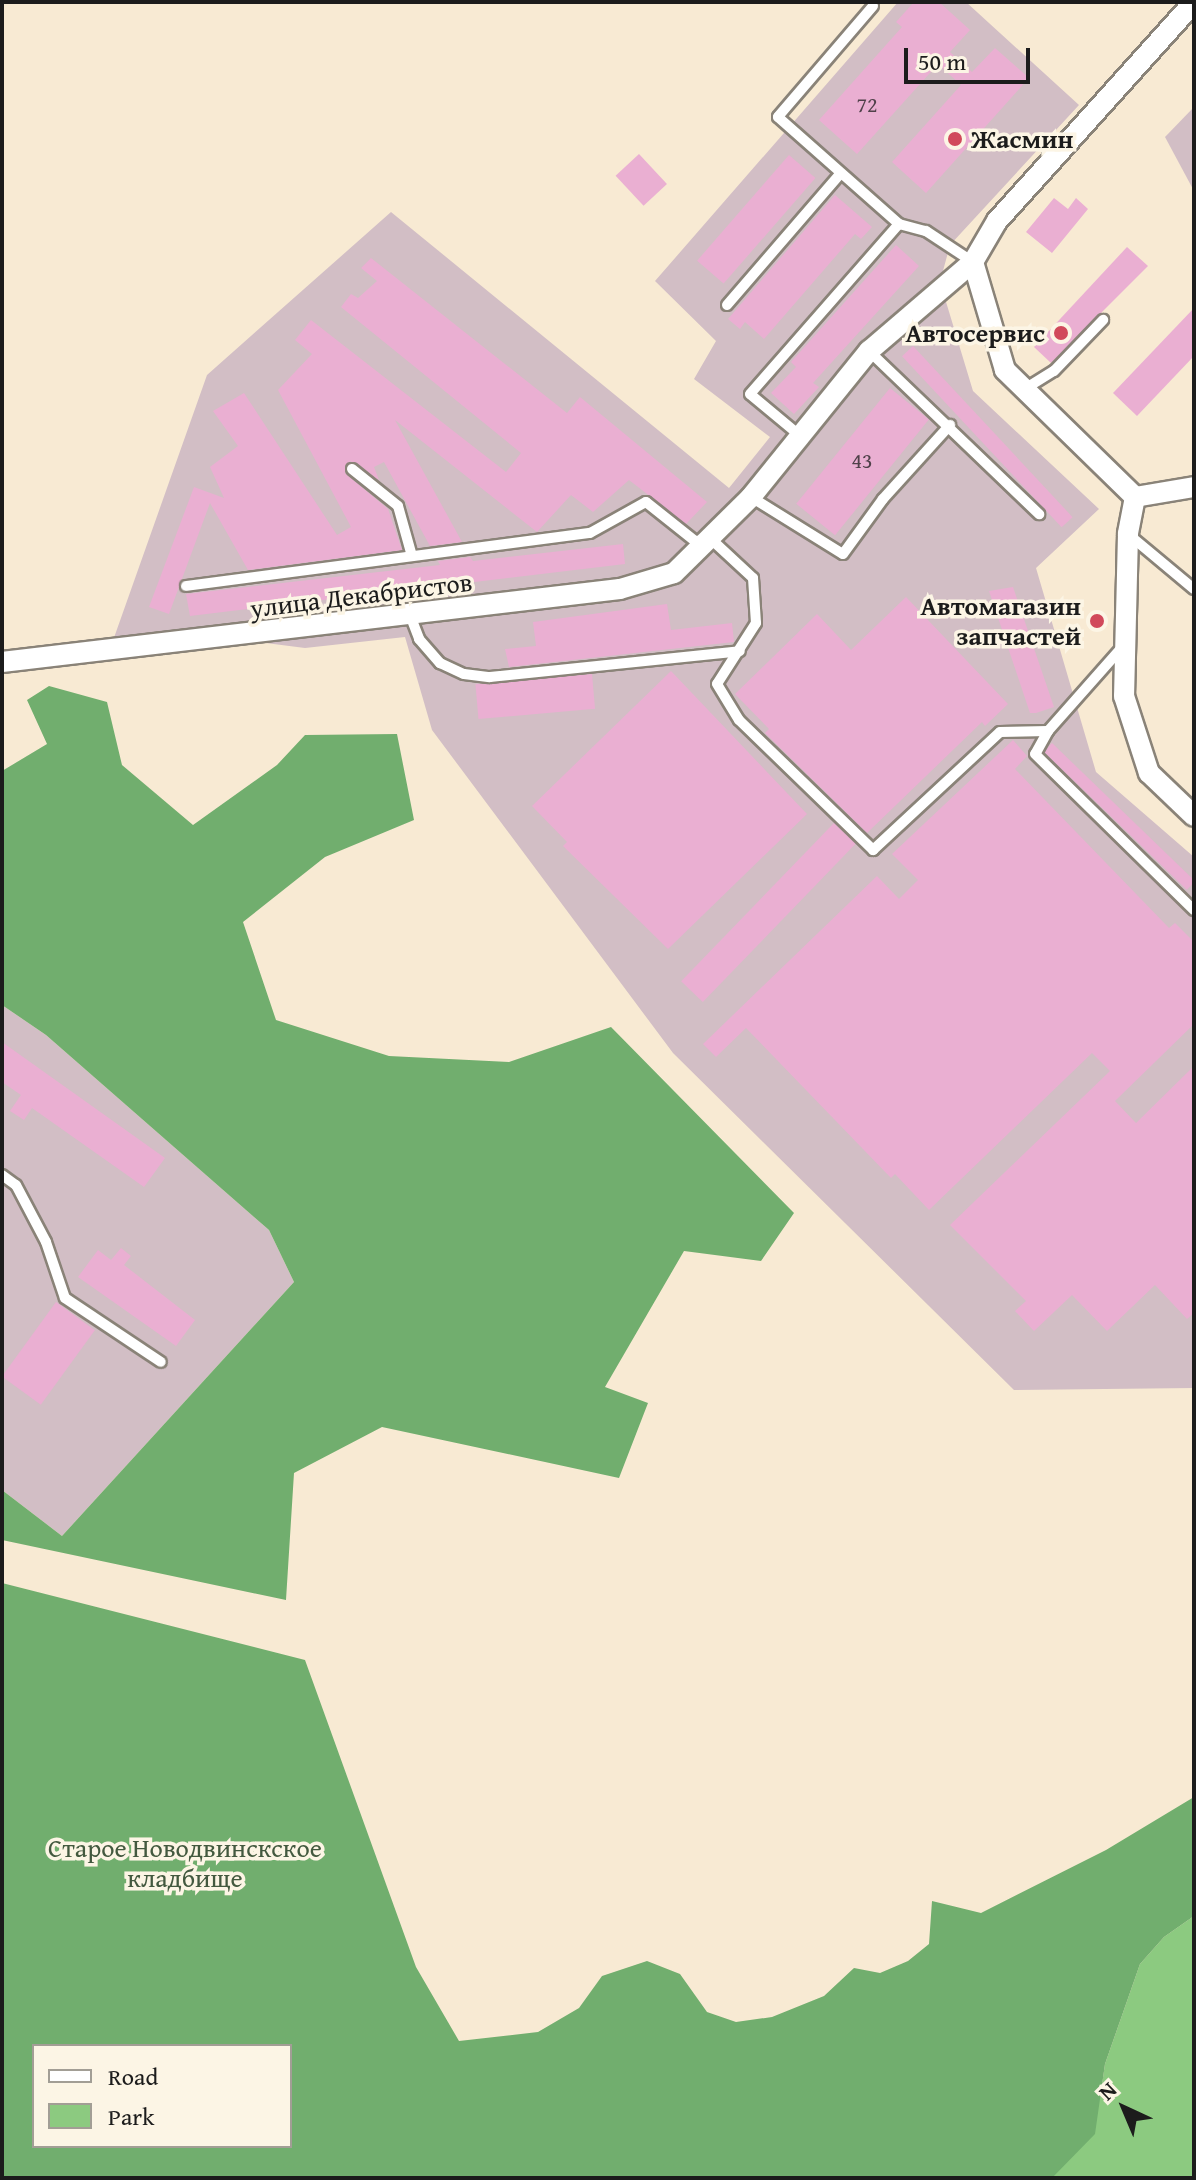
<!DOCTYPE html>
<meta charset="utf-8">
<style>
body{margin:0}
#map{position:relative;width:1196px;height:2180px;overflow:hidden;background:#f8ead3;font-family:"Gentium Book Plus",serif}
div>[style]{position:absolute}
[style*='--x']{left:calc(var(--x)*1px);top:calc(var(--y)*1px);width:calc(var(--w)*1px);rotate:calc(var(--a)*1deg)}
.industrial>*{inset:0;background:#d2bec5}
.green>*{inset:0;background:#8cca80}
.forest>*{inset:0;background:#71ae6e}
.building>*{inset:0;background:#eaafd2;transform-origin:0 0}
.roads{filter:drop-shadow(2px 0 #8a8378) drop-shadow(-2px 0 #8a8378) drop-shadow(0 2px #8a8378) drop-shadow(0 -2px #8a8378)}
.lane>*{height:10px;margin:-5px;padding:0 5px;transform-origin:5px;border-radius:5px;background:#fff}
.street>*{height:20px;margin:-10px;padding:0 10px;transform-origin:10px;border-radius:10px;background:#fff}
.dots>*{width:22px;height:22px;translate:-50% -50%;box-sizing:border-box;border:4px solid #fcf5e5;border-radius:50%}
span{translate:-50% -50%;white-space:nowrap;text-align:center;line-height:1.15;-webkit-text-stroke:7px #fcf5e5;paint-order:stroke}
.number-label{font-size:22px;color:#50414a}
.number-label span{-webkit-text-stroke-width:0}
.poi-label{font-size:26px;color:#1c1c1c;font-weight:700}
.left{translate:0 -50%;text-align:left}
.right{translate:-100% -50%;text-align:right}
.street-label{font-size:26px;color:#1c1c1c}
.park-label{font-size:26px;color:#43593f}
.frame{position:absolute;inset:0;border:4px solid #1c1c1c;pointer-events:none}
.legend{position:absolute;left:32px;top:2044px;width:260px;height:104px;box-sizing:border-box;background:#fcf5e5;border:2px solid #a29e95;margin:0;padding:10px 14px;list-style:none;font-size:24px;color:#1c1c1c}
.legend li{display:flex;align-items:center;gap:16px;height:40px}
.legend b{width:40px;border:2px solid #a29e95}
.north{position:absolute;left:1084px;top:2068px;width:80px;height:80px;-webkit-text-stroke:6px #fcf5e5;paint-order:stroke;rotate:316deg;font-size:22px;font-weight:700;line-height:32px;text-align:center;color:#1c1c1c}
.north::after{content:'';display:block;margin:auto;width:28px;height:36px;background:#1c1c1c;clip-path:polygon(50% 0,100% 100%,50% 72%,0 100%)}
.scale{position:absolute;left:904px;top:48px;width:126px;height:36px;box-sizing:border-box;border:4px solid #1c1c1c;border-top:0;padding-left:10px;font-size:24px;line-height:28px;white-space:nowrap;color:#1c1c1c;-webkit-text-stroke:6px #fcf5e5;paint-order:stroke}
</style>
<div id="map">
<div class="industrial">
<div style="clip-path:polygon(898px 2px,966px 2px,1079px 105px,950px 245px,940px 282px,973px 391px,1099px 509px,1036px 568px,1096px 772px,1194px 857px,1194px 1388px,1014px 1390px,673px 1053px,432px 730px,405px 637px,305px 648px,228px 638px,110px 649px,207px 375px,391px 212px,729px 488px,770px 437px,694px 379px,716px 341px,655px 281px)"></div>
<div style="clip-path:polygon(1194px 107px,1194px 191px,1165px 137px)"></div>
<div style="clip-path:polygon(2px 1005px,46px 1035px,269px 1230px,294px 1282px,62px 1536px,2px 1490px)"></div>
</div>
<div class="green">
<div style="clip-path:polygon(1194px 1916px,1194px 2178px,1052px 2178px,1100px 2098px,1105px 2064px,1140px 1964px,1164px 1937px)"></div>
</div>
<div class="forest">
<div style="clip-path:polygon(49px 686px,107px 702px,122px 765px,193px 825px,277px 765px,305px 735px,397px 734px,414px 820px,325px 857px,243px 922px,276px 1020px,389px 1056px,509px 1062px,611px 1027px,794px 1213px,761px 1261px,684px 1251px,605px 1387px,648px 1403px,619px 1478px,382px 1427px,294px 1473px,286px 1600px,2px 1540px,2px 1490px,62px 1536px,294px 1282px,269px 1230px,46px 1035px,2px 1005px,2px 771px,47px 744px,27px 700px)"></div>
<div style="clip-path:polygon(evenodd,2px 1583px,305px 1660px,416px 1967px,459px 2041px,538px 2032px,579px 2008px,602px 1976px,647px 1961px,680px 1974px,707px 2012px,736px 2022px,772px 2017px,824px 1996px,854px 1968px,880px 1973px,908px 1961px,929px 1944px,932px 1901px,981px 1913px,1106px 1850px,1194px 1797px,1194px 1916px,1164px 1937px,1140px 1964px,1105px 2064px,1095px 2134px,1052px 2178px,2px 2178px,2px 1583px,34px 2046px,290px 2046px,290px 2146px,34px 2146px,34px 2046px)"></div>
</div>
<div class="building">
<div style="clip-path:polygon(914px 2px,939px 2px,970px 30px,950px 52px,972px 72px,995px 48px,1029px 78px,926px 193px,892px 162px,961px 85px,938px 64px,857px 154px,819px 120px,902px 27px,896px 22px)"></div>
<div style="left:639px;top:154px;width:41px;height:32px;rotate:47deg"></div>
<div style="left:789px;top:155px;width:35px;height:140px;rotate:41deg"></div>
<div style="clip-path:polygon(835px 195px,872px 227px,861px 239px,855px 234px,764px 339px,745px 322px,740px 329px,728px 319px)"></div>
<div style="clip-path:polygon(1054px 198px,1068px 209px,1076px 198px,1088px 209px,1052px 253px,1026px 232px)"></div>
<div style="clip-path:polygon(896px 245px,919px 266px,813px 383px,819px 387px,794px 414px,771px 393px,796px 367px,791px 362px)"></div>
<div style="clip-path:polygon(1127px 247px,1148px 266px,1051px 363px,1034px 347px)"></div>
<div style="clip-path:polygon(371px 258px,567px 413px,580px 397px,707px 502px,686px 524px,629px 480px,593px 512px,571px 495px,537px 532px,395px 420px,462px 542px,430px 546px,384px 462px,374px 467px,379px 480px,350px 461px,345px 473px,388px 509px,402px 550px,248px 570px,210px 503px,169px 614px,149px 607px,194px 487px,224px 498px,210px 467px,238px 446px,213px 411px,244px 393px,337px 535px,351px 527px,278px 390px,312px 354px,295px 340px,311px 320px,506px 472px,521px 453px,341px 307px,351px 294px,358px 298px,377px 281px,361px 268px)"></div>
<div style="clip-path:polygon(1194px 308px,1194px 356px,1137px 416px,1113px 393px)"></div>
<div style="left:913px;top:346px;width:234px;height:15px;rotate:47deg"></div>
<div style="left:890px;top:388px;width:50px;height:149px;rotate:39deg"></div>
<div style="clip-path:polygon(623px 544px,625px 564px,190px 616px,186px 594px,440px 565px,438px 561px,470px 557px,473px 561px)"></div>
<div style="clip-path:polygon(1013px 587px,1054px 707px,1036px 713px,1030px 713px,989px 591px)"></div>
<div style="clip-path:polygon(906px 597px,1008px 704px,985px 726px,982px 722px,867px 833px,765px 733px,769px 729px,735px 694px,817px 614px,851px 650px)"></div>
<div style="clip-path:polygon(667px 604px,671px 630px,732px 623px,734px 642px,509px 667px,505px 649px,536px 646px,533px 622px)"></div>
<div style="clip-path:polygon(671px 671px,807px 814px,668px 949px,563px 846px,567px 842px,532px 806px)"></div>
<div style="left:592px;top:674px;width:35px;height:117px;rotate:85deg"></div>
<div style="clip-path:polygon(1013px 740px,1027px 756px,1015px 769px,1169px 928px,1175px 923px,1194px 942px,1194px 1024px,1115px 1101px,1136px 1123px,1194px 1066px,1194px 1313px,1187px 1319px,1155px 1285px,1107px 1331px,1072px 1295px,1034px 1331px,1015px 1311px,1026px 1301px,950px 1225px,1110px 1071px,1092px 1053px,929px 1210px,895px 1174px,891px 1178px,746px 1028px,716px 1057px,703px 1044px,877px 876px,899px 899px,918px 880px,892px 854px)"></div>
<div style="left:1052px;top:743px;width:199px;height:12px;rotate:44deg"></div>
<div style="left:834px;top:823px;width:30px;height:220px;rotate:44deg"></div>
<div style="clip-path:polygon(2px 1042px,165px 1158px,144px 1187px,32px 1108px,24px 1120px,10px 1111px,21px 1095px,2px 1082px)"></div>
<div style="clip-path:polygon(121px 1248px,131px 1256px,124px 1265px,195px 1320px,176px 1346px,78px 1277px,98px 1250px,111px 1260px)"></div>
<div style="left:56px;top:1302px;width:48px;height:92px;rotate:36deg"></div>
</div>
<div class="roads">
<div class="lane">
<div style="--x:873;--y:6;--w:146;--a:130.6"></div>
<div style="--x:778;--y:117;--w:162;--a:41.5"></div>
<div style="--x:899;--y:224;--w:28;--a:15"></div>
<div style="--x:926;--y:231;--w:56;--a:33.4"></div>
<div style="--x:727;--y:305;--w:174;--a:-49.2"></div>
<div style="--x:869;--y:351;--w:236;--a:43.8"></div>
<div style="--x:1023;--y:390;--w:36;--a:-32"></div>
<div style="--x:1054;--y:371;--w:71;--a:-46.1"></div>
<div style="--x:798;--y:434;--w:62;--a:-140.2"></div>
<div style="--x:750;--y:394;--w:226;--a:-48.8"></div>
<div style="--x:352;--y:469;--w:59;--a:38.8"></div>
<div style="--x:398;--y:506;--w:52;--a:74.4"></div>
<div style="--x:751;--y:497;--w:108;--a:31.8"></div>
<div style="--x:843;--y:554;--w:68;--a:-54"></div>
<div style="--x:883;--y:499;--w:100;--a:-47.8"></div>
<div style="--x:1128;--y:534;--w:86;--a:39.8"></div>
<div style="--x:186;--y:586;--w:407;--a:-7.5"></div>
<div style="--x:590;--y:533;--w:64;--a:-29"></div>
<div style="--x:646;--y:502;--w:63;--a:38.5"></div>
<div style="--x:695;--y:541;--w:17;--a:-3"></div>
<div style="--x:712;--y:540;--w:56;--a:42.8"></div>
<div style="--x:753;--y:578;--w:45;--a:86.2"></div>
<div style="--x:756;--y:623;--w:72;--a:122.6"></div>
<div style="--x:717;--y:684;--w:42;--a:58.6"></div>
<div style="--x:739;--y:720;--w:187;--a:44.1"></div>
<div style="--x:873;--y:850;--w:173;--a:-42.9"></div>
<div style="--x:1000;--y:732;--w:48;--a:-1.2"></div>
<div style="--x:1048;--y:731;--w:115;--a:-48.5"></div>
<div style="--x:410;--y:615;--w:26;--a:69"></div>
<div style="--x:419;--y:639;--w:32;--a:49"></div>
<div style="--x:440;--y:663;--w:26;--a:25"></div>
<div style="--x:464;--y:674;--w:26;--a:7"></div>
<div style="--x:490;--y:677;--w:251;--a:-5.9"></div>
<div style="--x:1048;--y:731;--w:26;--a:119"></div>
<div style="--x:1035;--y:754;--w:223;--a:44.5"></div>
<div style="--x:2;--y:1175;--w:17;--a:36"></div>
<div style="--x:16;--y:1185;--w:64;--a:62.2"></div>
<div style="--x:46;--y:1242;--w:59;--a:71.3"></div>
<div style="--x:65;--y:1298;--w:115;--a:33.7"></div>
</div>
<div class="street">
<div style="--x:1135;--y:497;--w:182;--a:-135.7"></div>
<div style="--x:1005;--y:370;--w:113;--a:-106.5"></div>
<div style="--x:973;--y:262;--w:48;--a:-59.7"></div>
<div style="--x:997;--y:221;--w:295;--a:-48"></div>
<div style="--x:1135;--y:497;--w:38;--a:101"></div>
<div style="--x:1128;--y:534;--w:162;--a:91.4"></div>
<div style="--x:1124;--y:696;--w:81;--a:72"></div>
<div style="--x:1149;--y:773;--w:62;--a:43.7"></div>
<div style="--x:1135;--y:497;--w:60;--a:-9.6"></div>
<div style="--x:2;--y:662;--w:622;--a:-6.74"></div>
<div style="--x:620;--y:589;--w:56;--a:-16.5"></div>
<div style="--x:674;--y:573;--w:108;--a:-44.6"></div>
<div style="--x:751;--y:497;--w:188;--a:-51.1"></div>
<div style="--x:869;--y:351;--w:137;--a:-40.6"></div>
</div>
</div>
<div class="dots">
<div style="left:955px;top:139px;background:#d1495b"></div>
<div style="left:1061px;top:333px;background:#d1495b"></div>
<div style="left:1097px;top:621px;background:#d1495b"></div>
</div>
<div class="number-label">
<span style="left:867px;top:105px">72</span>
<span style="left:862px;top:461px">43</span>
</div>
<div class="poi-label">
<span class="left" style="left:971px;top:139px">Жасмин</span>
<span class="right" style="left:1045px;top:333px">Автосервис</span>
<span class="right" style="left:1081px;top:621px">Автомагазин<br>запчастей</span>
</div>
<div class="street-label">
<span style="left:361px;top:595px;rotate:-7deg">улица Декабристов</span>
</div>
<div class="park-label">
<span style="left:185px;top:1863px">Старое Новодвинскское<br>кладбище</span>
</div>
<div class="frame"></div>
<ul class="legend">
<li><b style="height:10px;background:#fff"></b>Road</li>
<li><b style="height:22px;background:#8cca80"></b>Park</li>
</ul>
<div class="north">N</div>
<div class="scale">50 m</div>
</div>
